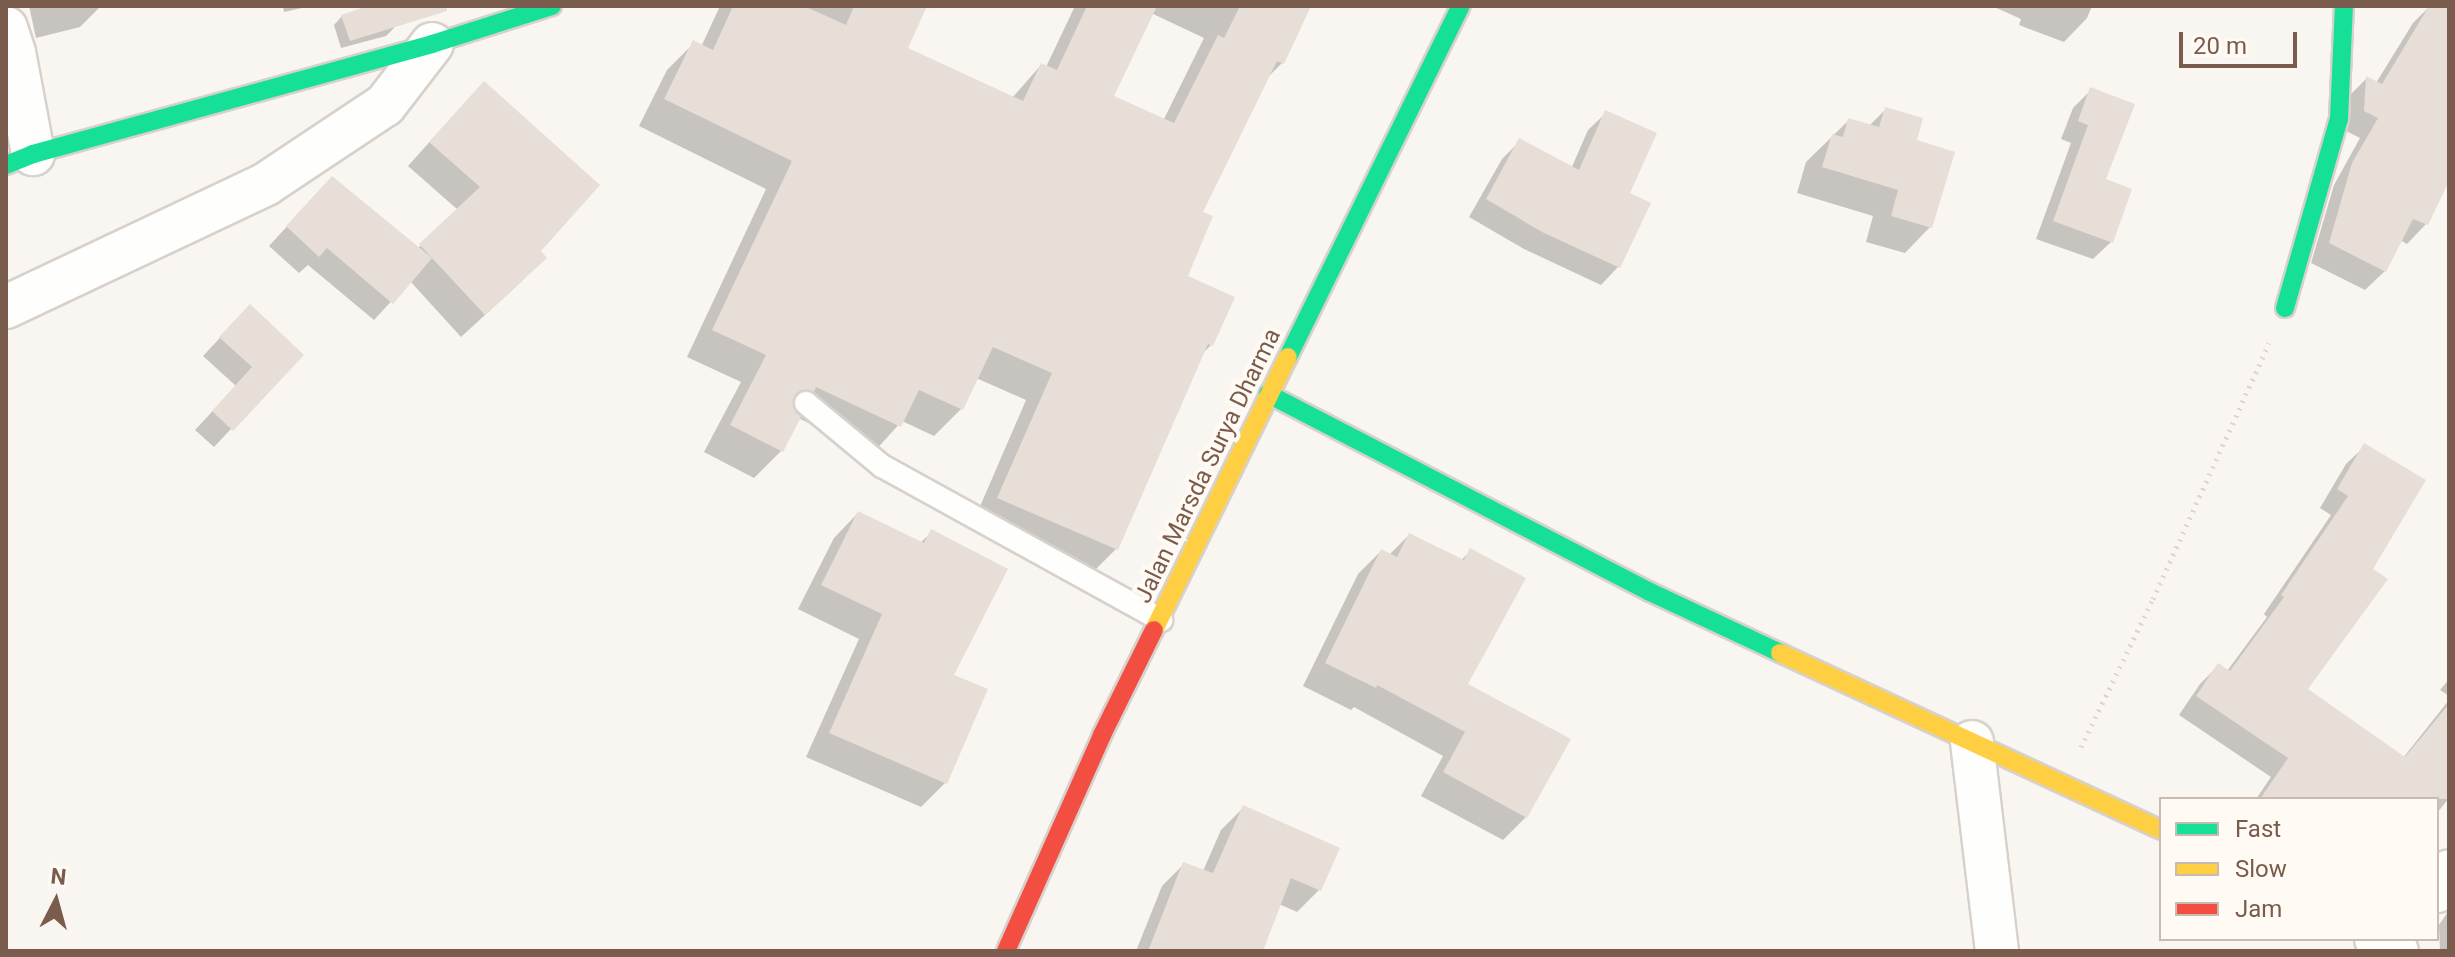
<!DOCTYPE html>
<style>
body{margin:0}
#map{position:relative;width:2455px;height:957px;overflow:hidden;background:#f9f5f0;font-family:Roboto,sans-serif}
div>[style]{position:absolute}
[style*='--x']{left:calc(var(--x)*1px);top:calc(var(--y)*1px);width:calc(var(--w)*1px);rotate:calc(var(--a)*1deg)}
.shadow>*{inset:0;background:#0003}
.building>*{inset:0;background:#e6ded7}
.path>*{height:5px;margin-top:-2.5px;transform-origin:0;background:repeating-linear-gradient(90deg,#dcd5d0 0 2px,transparent 0 8px)}
.roads{filter:drop-shadow(2px 0 #d7d1cb) drop-shadow(-2px 0 #d7d1cb) drop-shadow(0 2px #d7d1cb) drop-shadow(0 -2px #d7d1cb)}
.lane>*{height:22px;margin:-11px;padding:0 11px;transform-origin:11px;border-radius:11px;background:#fefefd}
.street>*{height:42px;margin:-21px;padding:0 21px;transform-origin:21px;border-radius:21px;background:#fefefd}
.fast>*{height:18px;margin:-9px;padding:0 9px;transform-origin:9px;border-radius:9px;background:#16e098}
.slow>*{height:18px;margin:-9px;padding:0 9px;transform-origin:9px;border-radius:9px;background:#ffcf43}
.jam>*{height:18px;margin:-9px;padding:0 9px;transform-origin:9px;border-radius:9px;background:#f24e42}
span{translate:-50% -50%;white-space:nowrap;text-align:center;line-height:1.15;-webkit-text-stroke:8px #fffaf3;paint-order:stroke}
.street-label{font-size:24px;color:#7a5c4d}
.frame{position:absolute;inset:0;border:8px solid #7a5c4d;pointer-events:none}
.legend{position:absolute;left:2159px;top:797px;width:280px;height:144px;box-sizing:border-box;background:#fffaf3;border:2px solid #cabbb1;margin:0;padding:10px 14px;list-style:none;font-size:24px;color:#7a5c4d}
.legend li{display:flex;align-items:center;gap:16px;height:40px}
.legend b{width:40px;border:2px solid #cabbb1}
.north{position:absolute;left:16px;top:861px;width:80px;height:80px;-webkit-text-stroke:6px #fffaf3;paint-order:stroke;rotate:6deg;font-size:22px;font-weight:700;line-height:32px;text-align:center;color:#7a5c4d}
.north::after{content:'';display:block;margin:auto;width:28px;height:36px;background:#7a5c4d;clip-path:polygon(50% 0,100% 100%,50% 72%,0 100%)}
.scale{position:absolute;left:2179px;top:32px;width:118px;height:36px;box-sizing:border-box;border:4px solid #7a5c4d;border-top:0;padding-left:10px;font-size:24px;line-height:28px;white-space:nowrap;color:#7a5c4d;-webkit-text-stroke:6px #fffaf3;paint-order:stroke}
</style>
<div id="map">
<div class="shadow">
<div style="clip-path:polygon(29px 6px,101px 6px,80px 27px,36px 38px)"></div>
<div style="clip-path:polygon(283px 6px,311px 6px,284px 12px)"></div>
<div style="clip-path:polygon(373px 6px,387px 6px,395px 27px,386px 36px,341px 48px,334px 25px,342px 16px)"></div>
<div style="clip-path:polygon(evenodd,720px 6px,925px 6px,905px 49px,1012px 98px,1041px 65px,1046px 67px,1075px 6px,1309px 6px,1282px 63px,1266px 79px,1200px 213px,1185px 277px,1211px 345px,1201px 355px,1116px 549px,1089px 576px,972px 525px,1026px 400px,976px 378px,961px 409px,934px 436px,902px 421px,873px 453px,798px 418px,781px 451px,754px 478px,704px 452px,741px 382px,687px 357px,766px 189px,639px 126px,667px 70px,694px 43px,701px 47px,720px 6px,1151px 13px,1204px 38px,1163px 121px,1111px 97px,1151px 13px)"></div>
<div style="clip-path:polygon(1992px 6px,2092px 6px,2087px 18px,2064px 42px,2019px 25px,2021px 19px)"></div>
<div style="clip-path:polygon(2430px 6px,2449px 13px,2449px 155px,2426px 224px,2407px 244px,2400px 240px,2385px 271px,2365px 290px,2311px 263px,2334px 185px,2360px 138px,2346px 131px,2347px 98px,2366px 79px,2376px 83px,2413px 23px)"></div>
<div style="clip-path:polygon(2091px 90px,2111px 242px,2093px 259px,2036px 239px,2071px 143px,2061px 139px,2073px 108px)"></div>
<div style="clip-path:polygon(461px 107px,539px 251px,522px 281px,461px 337px,410px 281px,374px 320px,308px 265px,299px 273px,269px 246px,315px 196px,417px 249px,458px 210px,408px 166px)"></div>
<div style="clip-path:polygon(1886px 109px,1915px 142px,1930px 227px,1905px 253px,1866px 242px,1873px 216px,1797px 193px,1806px 162px,1849px 120px,1869px 126px)"></div>
<div style="clip-path:polygon(1606px 113px,1628px 194px,1618px 267px,1601px 285px,1524px 249px,1469px 217px,1502px 159px,1520px 141px,1571px 169px,1588px 130px)"></div>
<div style="clip-path:polygon(232px 325px,301px 355px,214px 447px,195px 430px,236px 386px,203px 356px)"></div>
<div style="clip-path:polygon(2365px 446px,2305px 690px,2403px 758px,2449px 700px,2449px 798px,2437px 813px,2437px 799px,2256px 799px,2271px 777px,2179px 715px,2200px 684px,2218px 666px,2227px 671px,2267px 617px,2264px 614px,2331px 515px,2320px 508px,2346px 464px)"></div>
<div style="clip-path:polygon(858px 513px,920px 543px,932px 532px,951px 676px,986px 690px,945px 783px,921px 807px,806px 757px,859px 639px,798px 609px,834px 538px)"></div>
<div style="clip-path:polygon(1409px 535px,1461px 560px,1471px 551px,1465px 685px,1526px 817px,1503px 840px,1421px 796px,1443px 756px,1354px 707px,1351px 710px,1303px 686px,1358px 574px,1381px 551px,1389px 555px)"></div>
<div style="clip-path:polygon(2449px 679px,2449px 696px,2440px 690px)"></div>
<div style="clip-path:polygon(1244px 807px,1319px 890px,1297px 912px,1279px 904px,1260px 951px,1136px 951px,1162px 886px,1184px 864px,1203px 871px,1221px 830px)"></div>
<div style="clip-path:polygon(2449px 910px,2449px 951px,2440px 951px,2439px 925px)"></div>
</div>
<div class="building">
<div style="clip-path:polygon(367px 6px,447px 6px,447px 11px,350px 41px,341px 15px)"></div>
<div style="clip-path:polygon(733px 6px,804px 6px,846px 25px,854px 6px,927px 6px,908px 48px,1023px 101px,1041px 63px,1057px 70px,1087px 6px,1157px 6px,1114px 96px,1174px 123px,1218px 35px,1224px 38px,1240px 6px,1311px 6px,1284px 64px,1277px 61px,1203px 212px,1213px 216px,1188px 276px,1235px 297px,1213px 346px,1208px 344px,1118px 550px,997px 498px,1052px 373px,993px 347px,963px 410px,919px 390px,901px 427px,816px 387px,814px 392px,802px 390px,795px 395px,793px 407px,801px 417px,783px 452px,730px 425px,766px 355px,712px 330px,792px 161px,664px 99px,693px 40px,713px 50px)"></div>
<div style="clip-path:polygon(2429px 6px,2449px 6px,2449px 181px,2428px 225px,2413px 219px,2386px 272px,2329px 243px,2352px 163px,2378px 118px,2364px 111px,2366px 76px,2382px 84px)"></div>
<div style="clip-path:polygon(484px 81px,600px 185px,541px 251px,547px 258px,485px 315px,419px 244px,480px 187px,429px 142px)"></div>
<div style="clip-path:polygon(2090px 87px,2135px 104px,2106px 179px,2132px 189px,2113px 243px,2053px 221px,2088px 125px,2078px 121px)"></div>
<div style="clip-path:polygon(1885px 107px,1923px 118px,1917px 140px,1955px 152px,1932px 228px,1891px 216px,1898px 190px,1822px 167px,1832px 134px,1843px 137px,1848px 118px,1879px 127px)"></div>
<div style="clip-path:polygon(1605px 110px,1657px 133px,1630px 193px,1651px 203px,1620px 268px,1542px 232px,1486px 199px,1519px 138px,1579px 170px)"></div>
<div style="clip-path:polygon(332px 176px,432px 258px,393px 304px,327px 248px,319px 257px,286px 226px)"></div>
<div style="clip-path:polygon(250px 304px,304px 355px,233px 431px,212px 411px,252px 367px,219px 337px)"></div>
<div style="clip-path:polygon(2364px 443px,2426px 480px,2373px 569px,2388px 579px,2308px 689px,2405px 757px,2449px 704px,2449px 799px,2260px 799px,2288px 758px,2196px 696px,2218px 663px,2230px 671px,2284px 597px,2281px 595px,2348px 496px,2337px 489px)"></div>
<div style="clip-path:polygon(858px 511px,924px 543px,931px 529px,1008px 569px,954px 675px,988px 689px,947px 784px,829px 733px,882px 614px,821px 585px)"></div>
<div style="clip-path:polygon(1409px 533px,1464px 560px,1470px 548px,1526px 578px,1468px 684px,1571px 739px,1527px 818px,1443px 772px,1465px 732px,1377px 685px,1376px 688px,1325px 663px,1381px 549px,1397px 557px)"></div>
<div style="clip-path:polygon(1243px 805px,1340px 848px,1321px 891px,1291px 878px,1263px 951px,1148px 951px,1183px 862px,1213px 873px)"></div>
</div>
<div class="path">
<div style="--x:2081;--y:747;--w:165;--a:-64.1"></div>
<div style="--x:2153;--y:599;--w:281;--a:-65.6"></div>
</div>
<div class="roads">
<div class="lane">
<div style="--x:806;--y:403;--w:99;--a:39.7"></div>
<div style="--x:882;--y:466;--w:319;--a:28.9"></div>
</div>
<div class="street">
<div style="--x:6;--y:28;--w:25;--a:72"></div>
<div style="--x:14;--y:52;--w:104;--a:79.4"></div>
<div style="--x:6;--y:307;--w:288;--a:-25.3"></div>
<div style="--x:266;--y:184;--w:143;--a:-33.6"></div>
<div style="--x:385;--y:105;--w:77;--a:-52.4"></div>
<div style="--x:1972;--y:742;--w:210;--a:83.2"></div>
<div style="--x:2437;--y:891;--w:23;--a:-59"></div>
<div style="--x:2376;--y:939;--w:24;--a:30"></div>
</div>
<div class="fast">
<div style="--x:6;--y:165;--w:29;--a:-22"></div>
<div style="--x:33;--y:154;--w:414;--a:-15.4"></div>
<div style="--x:432;--y:44;--w:126;--a:-17.6"></div>
<div style="--x:2285;--y:308;--w:197;--a:-74.1"></div>
<div style="--x:2339;--y:119;--w:113;--a:-87.5"></div>
<div style="--x:1288;--y:357;--w:391;--a:-63.8"></div>
<div style="--x:1268;--y:394;--w:430;--a:27.4"></div>
<div style="--x:1650;--y:592;--w:144;--a:25.1"></div>
</div>
<div class="slow">
<div style="--x:1154;--y:630;--w:304;--a:-63.9"></div>
<div style="--x:1780;--y:653;--w:420;--a:24.9"></div>
</div>
<div class="jam">
<div style="--x:1006;--y:951;--w:236;--a:-66"></div>
<div style="--x:1102;--y:735;--w:117;--a:-63.7"></div>
</div>
</div>
<div class="street-label">
<span style="left:1208px;top:466px;rotate:-64deg">Jalan Marsda Surya Dharma</span>
</div>
<div class="frame"></div>
<ul class="legend">
<li><b style="height:10px;background:#16e098"></b>Fast</li>
<li><b style="height:10px;background:#ffcf43"></b>Slow</li>
<li><b style="height:10px;background:#f24e42"></b>Jam</li>
</ul>
<div class="north">N</div>
<div class="scale">20 m</div>
</div>
